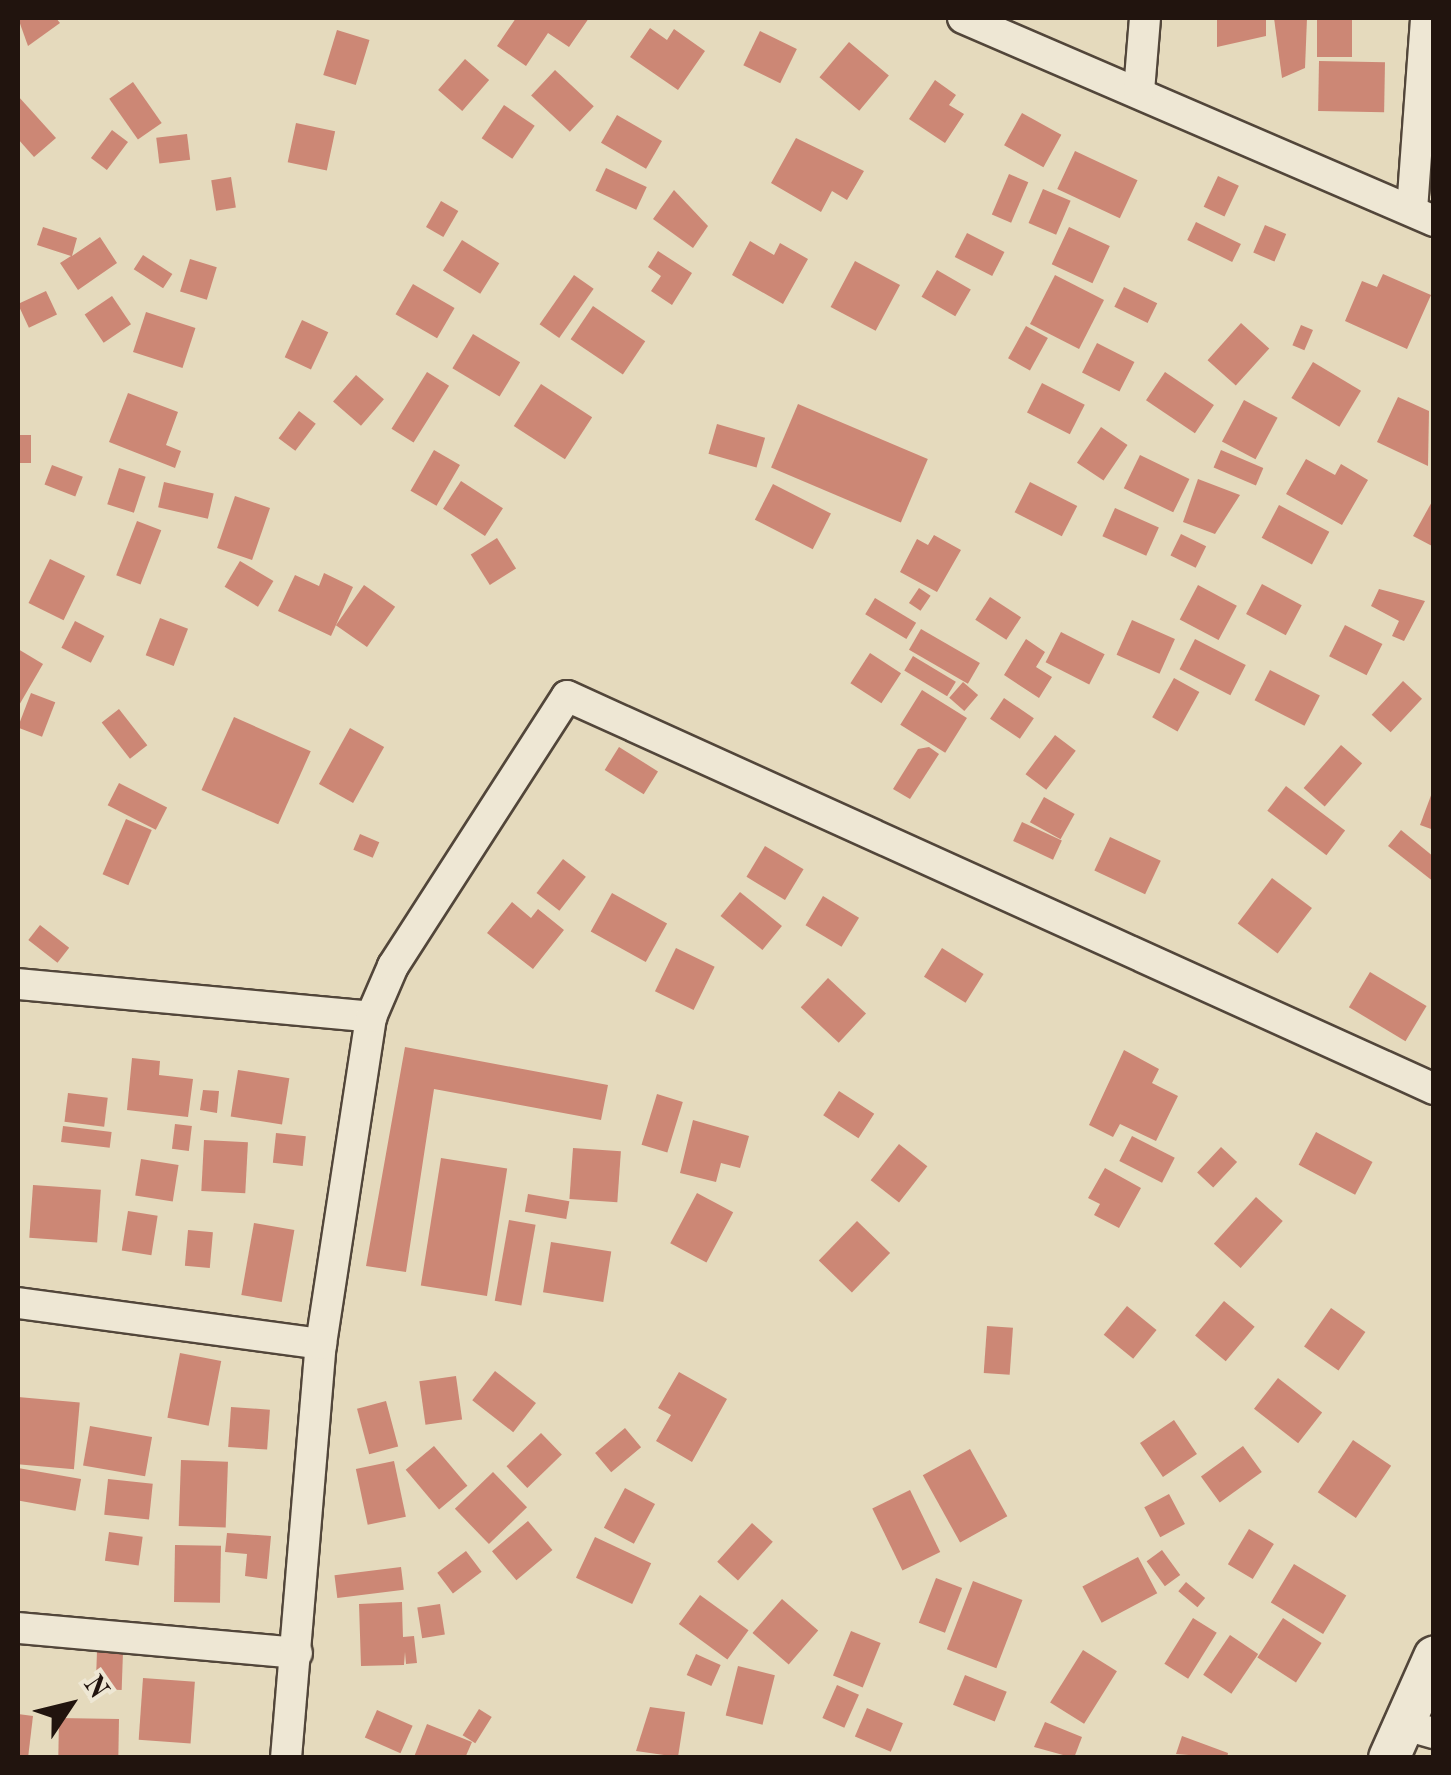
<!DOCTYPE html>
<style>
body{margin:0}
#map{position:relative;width:1451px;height:1775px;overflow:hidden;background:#e5dabd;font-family:"Old Standard TT",serif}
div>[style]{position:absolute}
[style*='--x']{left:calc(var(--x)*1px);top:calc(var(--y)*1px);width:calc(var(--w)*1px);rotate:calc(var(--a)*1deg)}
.building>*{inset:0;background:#cc8775;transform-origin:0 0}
.roads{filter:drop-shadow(2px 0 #52463a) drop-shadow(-2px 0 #52463a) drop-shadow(0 2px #52463a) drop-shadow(0 -2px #52463a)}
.minor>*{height:30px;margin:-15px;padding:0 15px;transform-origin:15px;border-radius:15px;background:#eee7d4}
.secondary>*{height:40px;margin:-20px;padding:0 20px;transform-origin:20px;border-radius:20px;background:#eee7d4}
span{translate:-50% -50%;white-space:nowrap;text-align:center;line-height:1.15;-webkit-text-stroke:9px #eee7d4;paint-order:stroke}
.frame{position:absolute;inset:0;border:20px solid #21140e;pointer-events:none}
.north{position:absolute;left:20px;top:1655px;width:100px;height:100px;-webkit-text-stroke:8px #eee7d4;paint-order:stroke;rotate:55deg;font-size:28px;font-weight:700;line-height:40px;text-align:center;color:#21140e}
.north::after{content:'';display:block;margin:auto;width:35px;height:45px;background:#21140e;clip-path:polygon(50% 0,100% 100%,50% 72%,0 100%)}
</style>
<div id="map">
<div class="building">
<div style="clip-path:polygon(18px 18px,56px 18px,60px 23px,28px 46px)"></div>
<div style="clip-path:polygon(516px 18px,589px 18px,569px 47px,548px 33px,526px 66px,497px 46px)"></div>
<div style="clip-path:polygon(1217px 18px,1266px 18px,1266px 36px,1217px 47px)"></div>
<div style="clip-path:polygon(1274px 18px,1307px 18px,1305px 68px,1282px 78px)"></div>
<div style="left:1317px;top:18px;width:35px;height:39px"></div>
<div style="clip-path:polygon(650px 28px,667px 40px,674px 29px,705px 51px,678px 90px,630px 57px)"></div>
<div style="left:337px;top:30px;width:34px;height:47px;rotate:17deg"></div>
<div style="left:760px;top:31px;width:41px;height:38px;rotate:26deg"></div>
<div style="left:849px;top:42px;width:52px;height:46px;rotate:40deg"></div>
<div style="left:465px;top:59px;width:32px;height:41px;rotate:41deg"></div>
<div style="left:1319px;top:61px;width:66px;height:50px;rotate:1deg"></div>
<div style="left:555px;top:70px;width:53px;height:35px;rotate:43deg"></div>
<div style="clip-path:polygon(935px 80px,956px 95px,949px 105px,964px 114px,945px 143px,909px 119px)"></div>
<div style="left:133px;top:82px;width:50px;height:29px;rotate:55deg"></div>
<div style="clip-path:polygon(18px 96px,56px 138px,34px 157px,18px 139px)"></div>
<div style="left:504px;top:105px;width:37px;height:40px;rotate:34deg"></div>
<div style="left:1022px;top:113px;width:45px;height:37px;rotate:29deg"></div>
<div style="left:617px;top:115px;width:52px;height:32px;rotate:30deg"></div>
<div style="left:296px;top:123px;width:40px;height:40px;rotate:12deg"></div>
<div style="left:112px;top:130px;width:20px;height:35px;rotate:37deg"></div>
<div style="left:187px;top:134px;width:26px;height:31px;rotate:83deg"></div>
<div style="clip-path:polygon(796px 138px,864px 171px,847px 200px,832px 191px,821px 212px,771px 183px)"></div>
<div style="left:1075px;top:151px;width:69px;height:42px;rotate:25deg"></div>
<div style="left:606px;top:168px;width:45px;height:25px;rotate:25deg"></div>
<div style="left:1009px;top:174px;width:21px;height:44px;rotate:23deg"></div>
<div style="left:1218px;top:176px;width:23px;height:34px;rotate:25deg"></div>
<div style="left:231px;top:177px;width:31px;height:20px;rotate:81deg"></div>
<div style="left:1043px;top:189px;width:30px;height:37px;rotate:23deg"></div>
<div style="clip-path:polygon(674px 190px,708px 226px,693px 248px,653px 219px)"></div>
<div style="left:441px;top:201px;width:20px;height:30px;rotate:30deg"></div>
<div style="left:1196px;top:222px;width:50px;height:20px;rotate:26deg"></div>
<div style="left:1265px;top:225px;width:23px;height:30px;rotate:23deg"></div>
<div style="clip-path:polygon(43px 227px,77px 238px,72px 256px,100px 237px,117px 263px,78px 290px,60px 263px,71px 256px,37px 245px)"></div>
<div style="left:1069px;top:227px;width:45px;height:41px;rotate:25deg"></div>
<div style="left:967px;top:233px;width:42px;height:27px;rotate:27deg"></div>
<div style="left:462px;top:240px;width:44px;height:36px;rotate:32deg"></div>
<div style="clip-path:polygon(750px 241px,774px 255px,780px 243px,808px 259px,783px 304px,732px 275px)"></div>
<div style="clip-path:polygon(658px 251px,692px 273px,672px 305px,651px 291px,661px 276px,648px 267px)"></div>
<div style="left:143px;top:255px;width:35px;height:17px;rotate:33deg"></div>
<div style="left:190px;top:259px;width:28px;height:34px;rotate:17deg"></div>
<div style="left:855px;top:261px;width:51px;height:52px;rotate:28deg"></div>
<div style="left:937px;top:270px;width:39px;height:31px;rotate:30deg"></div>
<div style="clip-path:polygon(1383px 274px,1431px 295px,1407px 349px,1345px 321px,1362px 281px,1377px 287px)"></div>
<div style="left:574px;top:275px;width:24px;height:60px;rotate:35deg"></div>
<div style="left:1055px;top:275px;width:55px;height:55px;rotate:27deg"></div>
<div style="left:413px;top:284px;width:48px;height:35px;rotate:30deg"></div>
<div style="left:1124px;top:287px;width:37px;height:22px;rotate:26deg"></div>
<div style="left:46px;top:291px;width:26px;height:31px;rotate:65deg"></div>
<div style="left:112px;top:296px;width:34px;height:33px;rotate:56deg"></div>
<div style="left:593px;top:306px;width:63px;height:40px;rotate:34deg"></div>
<div style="left:146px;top:312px;width:52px;height:42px;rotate:18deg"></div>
<div style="left:302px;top:320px;width:29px;height:41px;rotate:25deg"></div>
<div style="left:1241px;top:323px;width:38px;height:50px;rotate:42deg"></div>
<div style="left:1301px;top:325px;width:13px;height:22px;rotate:23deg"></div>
<div style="left:1026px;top:326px;width:25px;height:37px;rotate:29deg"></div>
<div style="left:473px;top:334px;width:55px;height:40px;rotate:31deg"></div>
<div style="left:1097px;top:343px;width:42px;height:33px;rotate:27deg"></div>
<div style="left:1313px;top:362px;width:56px;height:42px;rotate:31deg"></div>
<div style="left:427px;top:372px;width:26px;height:67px;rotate:32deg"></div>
<div style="left:1165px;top:372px;width:59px;height:34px;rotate:34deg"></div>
<div style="left:356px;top:375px;width:37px;height:35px;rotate:41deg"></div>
<div style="left:1042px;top:383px;width:48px;height:33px;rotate:27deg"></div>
<div style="left:541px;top:384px;width:61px;height:50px;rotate:33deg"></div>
<div style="clip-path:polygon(128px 393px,178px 412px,166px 445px,181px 451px,175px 468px,109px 442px)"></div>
<div style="clip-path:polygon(1398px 397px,1429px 411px,1428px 466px,1377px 442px)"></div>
<div style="left:1244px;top:400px;width:38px;height:47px;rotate:28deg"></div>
<div style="left:798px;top:404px;width:141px;height:69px;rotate:23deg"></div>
<div style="left:299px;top:411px;width:21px;height:34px;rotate:37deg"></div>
<div style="left:717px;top:424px;width:50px;height:31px;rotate:16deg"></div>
<div style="left:1101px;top:427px;width:32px;height:43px;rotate:34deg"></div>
<div style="left:18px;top:435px;width:13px;height:28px"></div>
<div style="left:434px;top:450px;width:30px;height:47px;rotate:30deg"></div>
<div style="left:1221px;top:450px;width:46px;height:19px;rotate:23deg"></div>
<div style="left:1140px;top:455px;width:55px;height:37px;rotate:26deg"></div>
<div style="clip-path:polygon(1306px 459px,1335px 475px,1341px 464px,1368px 480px,1342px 525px,1286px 494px)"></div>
<div style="left:52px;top:465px;width:33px;height:21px;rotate:21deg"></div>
<div style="left:119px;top:468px;width:28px;height:38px;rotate:18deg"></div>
<div style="clip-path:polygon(1198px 479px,1240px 495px,1215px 534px,1183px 522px)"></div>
<div style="left:461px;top:481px;width:50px;height:33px;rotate:33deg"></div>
<div style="left:164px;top:482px;width:51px;height:26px;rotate:13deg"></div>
<div style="left:1030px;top:482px;width:53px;height:34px;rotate:27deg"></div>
<div style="left:773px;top:484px;width:65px;height:40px;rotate:27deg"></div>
<div style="left:235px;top:496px;width:37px;height:55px;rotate:19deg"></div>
<div style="clip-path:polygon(1434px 498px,1434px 547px,1413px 536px)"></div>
<div style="left:1279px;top:505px;width:57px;height:37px;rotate:28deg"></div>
<div style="left:1115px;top:508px;width:48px;height:31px;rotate:24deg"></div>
<div style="left:137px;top:521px;width:26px;height:58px;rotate:21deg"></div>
<div style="left:1181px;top:534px;width:28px;height:24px;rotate:26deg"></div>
<div style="clip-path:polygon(934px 535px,961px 550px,937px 592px,900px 572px,917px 539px,928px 545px)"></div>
<div style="left:497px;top:538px;width:36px;height:31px;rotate:58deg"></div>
<div style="left:50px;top:559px;width:39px;height:49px;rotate:26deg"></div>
<div style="left:240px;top:561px;width:39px;height:30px;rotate:31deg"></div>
<div style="clip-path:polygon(324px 573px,353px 587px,331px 636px,278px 611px,295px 575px,319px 586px)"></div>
<div style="left:1262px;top:584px;width:45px;height:34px;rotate:28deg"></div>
<div style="left:364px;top:585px;width:38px;height:49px;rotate:35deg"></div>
<div style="left:1198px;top:585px;width:44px;height:39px;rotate:28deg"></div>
<div style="left:919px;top:588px;width:14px;height:18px;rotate:34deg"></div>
<div style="clip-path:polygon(1379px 589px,1425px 601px,1404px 641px,1392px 636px,1399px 621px,1371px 606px)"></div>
<div style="left:990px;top:597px;width:37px;height:27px;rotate:33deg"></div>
<div style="left:875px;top:598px;width:48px;height:19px;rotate:31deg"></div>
<div style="left:160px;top:618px;width:30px;height:40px;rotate:21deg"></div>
<div style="left:1132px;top:620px;width:47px;height:38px;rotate:24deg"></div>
<div style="left:75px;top:621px;width:33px;height:30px;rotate:27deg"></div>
<div style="left:1345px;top:625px;width:42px;height:35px;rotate:27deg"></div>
<div style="left:921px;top:629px;width:68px;height:24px;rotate:30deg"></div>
<div style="left:1061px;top:632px;width:49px;height:34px;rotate:27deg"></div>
<div style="clip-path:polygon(1026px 639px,1045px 652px,1036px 667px,1052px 677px,1039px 698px,1004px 675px)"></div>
<div style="left:1195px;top:639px;width:57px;height:34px;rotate:27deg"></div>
<div style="clip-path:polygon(18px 649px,43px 664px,18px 707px)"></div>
<div style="left:870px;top:653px;width:37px;height:36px;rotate:33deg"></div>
<div style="left:913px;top:656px;width:50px;height:17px;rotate:31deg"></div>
<div style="left:1270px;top:670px;width:56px;height:34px;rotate:27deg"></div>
<div style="left:1174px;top:678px;width:29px;height:45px;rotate:29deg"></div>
<div style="left:1403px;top:681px;width:26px;height:46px;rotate:43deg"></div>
<div style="left:963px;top:682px;width:20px;height:21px;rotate:41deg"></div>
<div style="left:922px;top:690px;width:53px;height:41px;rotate:32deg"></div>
<div style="left:31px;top:693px;width:26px;height:37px;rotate:21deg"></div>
<div style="left:1004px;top:698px;width:36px;height:25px;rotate:34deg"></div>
<div style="left:119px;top:709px;width:46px;height:22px;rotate:52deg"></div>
<div style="left:234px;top:717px;width:84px;height:80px;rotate:24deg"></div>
<div style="left:350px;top:728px;width:39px;height:64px;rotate:29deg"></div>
<div style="left:1055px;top:735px;width:26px;height:49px;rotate:37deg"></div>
<div style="left:1341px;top:745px;width:28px;height:57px;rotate:41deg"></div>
<div style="left:619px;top:747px;width:46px;height:27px;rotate:32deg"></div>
<div style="clip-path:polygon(929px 747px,939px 754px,910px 799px,893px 789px,918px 749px)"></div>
<div style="left:119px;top:783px;width:54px;height:25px;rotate:27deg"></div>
<div style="left:1286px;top:786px;width:74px;height:31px;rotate:37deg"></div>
<div style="clip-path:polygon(1433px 790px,1434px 790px,1434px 830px,1420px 825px)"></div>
<div style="left:1044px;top:797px;width:35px;height:29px;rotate:29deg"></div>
<div style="left:126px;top:819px;width:28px;height:60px;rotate:23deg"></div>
<div style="left:1022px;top:822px;width:44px;height:21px;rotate:25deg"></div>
<div style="clip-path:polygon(1401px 830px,1434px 857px,1434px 882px,1388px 846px)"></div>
<div style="left:360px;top:834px;width:21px;height:17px;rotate:23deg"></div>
<div style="left:1110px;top:837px;width:56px;height:37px;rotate:25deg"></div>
<div style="left:765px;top:846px;width:45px;height:36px;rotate:31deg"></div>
<div style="left:563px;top:859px;width:29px;height:43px;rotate:38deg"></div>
<div style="left:1272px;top:878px;width:50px;height:57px;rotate:37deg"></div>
<div style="left:740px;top:892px;width:54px;height:31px;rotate:39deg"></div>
<div style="left:612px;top:893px;width:63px;height:44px;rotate:29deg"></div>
<div style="left:823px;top:896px;width:42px;height:34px;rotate:31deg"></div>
<div style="clip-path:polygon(512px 902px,531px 918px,538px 909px,564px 930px,533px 969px,487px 933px)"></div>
<div style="left:40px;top:925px;width:37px;height:19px;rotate:38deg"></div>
<div style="left:676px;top:948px;width:43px;height:48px;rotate:26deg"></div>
<div style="left:942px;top:948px;width:49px;height:34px;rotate:32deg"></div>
<div style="left:1370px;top:972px;width:66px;height:41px;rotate:31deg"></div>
<div style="left:828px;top:978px;width:52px;height:40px;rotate:43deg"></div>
<div style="clip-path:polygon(405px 1047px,608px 1085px,601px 1120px,434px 1089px,406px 1272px,366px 1266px)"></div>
<div style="clip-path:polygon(1124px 1050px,1159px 1069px,1152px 1083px,1178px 1096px,1156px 1141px,1120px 1124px,1113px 1137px,1089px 1125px)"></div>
<div style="clip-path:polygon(132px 1058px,160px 1061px,159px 1075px,193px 1079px,188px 1117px,127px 1110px)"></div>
<div style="left:238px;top:1070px;width:52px;height:47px;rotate:9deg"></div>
<div style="clip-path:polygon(203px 1090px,219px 1091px,217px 1113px,200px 1110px)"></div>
<div style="left:839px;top:1091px;width:42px;height:29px;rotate:33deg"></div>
<div style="left:68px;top:1093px;width:40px;height:29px;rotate:7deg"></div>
<div style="left:657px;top:1094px;width:27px;height:53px;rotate:17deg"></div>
<div style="clip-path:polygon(693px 1120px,749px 1136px,740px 1168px,721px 1163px,716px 1182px,680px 1173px)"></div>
<div style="left:175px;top:1124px;width:17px;height:25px;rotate:7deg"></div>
<div style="left:63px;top:1126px;width:49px;height:16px;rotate:7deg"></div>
<div style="left:1316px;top:1132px;width:64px;height:37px;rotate:28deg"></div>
<div style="left:276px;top:1133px;width:30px;height:30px;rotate:6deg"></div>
<div style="left:1132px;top:1136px;width:48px;height:28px;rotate:27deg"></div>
<div style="left:204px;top:1140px;width:44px;height:51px;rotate:3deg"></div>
<div style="left:899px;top:1144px;width:36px;height:46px;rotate:38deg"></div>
<div style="left:1221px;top:1147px;width:22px;height:35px;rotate:43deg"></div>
<div style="left:573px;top:1148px;width:48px;height:51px;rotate:4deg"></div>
<div style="left:441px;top:1158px;width:67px;height:129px;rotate:9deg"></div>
<div style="left:141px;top:1159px;width:38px;height:37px;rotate:9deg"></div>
<div style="clip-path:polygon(1105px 1168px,1141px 1188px,1119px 1228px,1094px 1215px,1100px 1204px,1088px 1198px)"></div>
<div style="left:33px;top:1185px;width:68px;height:53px;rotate:4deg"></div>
<div style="left:697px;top:1193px;width:41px;height:57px;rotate:28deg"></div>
<div style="left:528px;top:1194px;width:42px;height:18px;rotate:10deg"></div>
<div style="left:1256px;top:1197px;width:36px;height:63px;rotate:42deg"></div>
<div style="left:128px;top:1211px;width:30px;height:40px;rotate:9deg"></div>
<div style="left:509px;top:1220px;width:27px;height:82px;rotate:10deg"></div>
<div style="left:857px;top:1221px;width:46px;height:55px;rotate:44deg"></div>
<div style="left:254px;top:1223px;width:41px;height:73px;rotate:10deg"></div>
<div style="left:188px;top:1230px;width:25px;height:36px;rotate:5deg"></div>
<div style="left:551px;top:1242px;width:61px;height:51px;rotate:9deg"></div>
<div style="left:1224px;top:1301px;width:40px;height:45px;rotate:40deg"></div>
<div style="left:1127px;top:1306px;width:38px;height:37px;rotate:39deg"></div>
<div style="left:1331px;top:1308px;width:42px;height:47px;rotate:35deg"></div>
<div style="left:987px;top:1326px;width:26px;height:47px;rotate:4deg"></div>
<div style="left:180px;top:1353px;width:42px;height:66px;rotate:11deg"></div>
<div style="left:495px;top:1371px;width:52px;height:37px;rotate:38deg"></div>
<div style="clip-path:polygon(679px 1372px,727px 1399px,692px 1462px,656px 1441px,671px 1415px,658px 1408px)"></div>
<div style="left:456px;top:1376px;width:44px;height:37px;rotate:82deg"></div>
<div style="left:1278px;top:1378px;width:56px;height:39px;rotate:38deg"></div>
<div style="left:18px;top:1397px;width:62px;height:67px;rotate:5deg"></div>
<div style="left:386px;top:1401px;width:47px;height:30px;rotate:75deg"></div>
<div style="left:231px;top:1407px;width:39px;height:40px;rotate:4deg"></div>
<div style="left:1174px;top:1420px;width:41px;height:41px;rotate:56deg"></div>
<div style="left:90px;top:1426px;width:63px;height:40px;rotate:10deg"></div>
<div style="left:625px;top:1428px;width:25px;height:39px;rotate:50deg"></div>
<div style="left:541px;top:1433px;width:30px;height:48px;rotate:46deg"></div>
<div style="left:1353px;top:1440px;width:46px;height:63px;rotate:34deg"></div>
<div style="left:434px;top:1446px;width:52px;height:37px;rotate:50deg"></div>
<div style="left:1243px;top:1446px;width:32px;height:52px;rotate:54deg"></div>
<div style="left:970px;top:1449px;width:77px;height:54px;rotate:61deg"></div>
<div style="left:181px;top:1460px;width:47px;height:66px;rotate:2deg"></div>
<div style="left:394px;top:1461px;width:57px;height:39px;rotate:78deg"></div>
<div style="left:18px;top:1468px;width:64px;height:32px;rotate:10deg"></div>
<div style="left:493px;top:1472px;width:49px;height:53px;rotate:46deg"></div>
<div style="left:108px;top:1479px;width:45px;height:36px;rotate:6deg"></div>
<div style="left:625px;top:1488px;width:34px;height:45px;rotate:28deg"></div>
<div style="left:910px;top:1490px;width:69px;height:42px;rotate:64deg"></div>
<div style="left:1169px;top:1494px;width:34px;height:28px;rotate:62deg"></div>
<div style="left:528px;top:1521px;width:38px;height:47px;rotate:50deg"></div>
<div style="left:752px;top:1523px;width:28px;height:52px;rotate:42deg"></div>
<div style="left:1249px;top:1529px;width:29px;height:41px;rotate:31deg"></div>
<div style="left:109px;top:1532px;width:34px;height:29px;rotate:8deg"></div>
<div style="clip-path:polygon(227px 1533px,271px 1536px,267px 1579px,245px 1576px,247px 1554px,225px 1552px)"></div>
<div style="left:595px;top:1537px;width:62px;height:45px;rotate:25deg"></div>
<div style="left:175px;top:1545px;width:46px;height:57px;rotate:1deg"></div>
<div style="left:1162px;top:1550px;width:31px;height:19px;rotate:54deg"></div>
<div style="left:466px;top:1551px;width:26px;height:36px;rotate:53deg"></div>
<div style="left:1138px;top:1557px;width:41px;height:63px;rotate:62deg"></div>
<div style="left:1294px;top:1564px;width:61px;height:45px;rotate:31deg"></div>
<div style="left:401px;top:1567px;width:23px;height:67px;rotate:83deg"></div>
<div style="left:936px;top:1578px;width:28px;height:48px;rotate:21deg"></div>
<div style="left:973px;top:1581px;width:53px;height:73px;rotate:21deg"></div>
<div style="left:1186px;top:1582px;width:25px;height:12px;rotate:40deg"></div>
<div style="left:700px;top:1595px;width:60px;height:36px;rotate:36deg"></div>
<div style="left:782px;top:1599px;width:48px;height:45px;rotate:41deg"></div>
<div style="clip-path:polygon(402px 1602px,403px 1637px,414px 1636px,417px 1663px,406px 1664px,405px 1652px,404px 1665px,361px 1666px,359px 1604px)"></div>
<div style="left:440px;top:1604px;width:31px;height:23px;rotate:81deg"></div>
<div style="left:1193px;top:1618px;width:28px;height:54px;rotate:32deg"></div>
<div style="left:1283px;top:1618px;width:46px;height:47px;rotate:33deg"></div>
<div style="left:851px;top:1631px;width:32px;height:48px;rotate:22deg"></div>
<div style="left:1230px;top:1635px;width:34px;height:48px;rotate:34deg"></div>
<div style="left:1083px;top:1650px;width:40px;height:62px;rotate:32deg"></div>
<div style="left:97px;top:1651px;width:26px;height:38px;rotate:2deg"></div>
<div style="left:696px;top:1654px;width:27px;height:23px;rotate:24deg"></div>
<div style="left:738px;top:1666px;width:38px;height:51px;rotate:14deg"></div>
<div style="left:965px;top:1675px;width:45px;height:32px;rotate:22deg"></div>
<div style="left:143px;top:1678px;width:52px;height:62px;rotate:4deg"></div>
<div style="left:837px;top:1685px;width:24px;height:36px;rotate:24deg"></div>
<div style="clip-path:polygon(650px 1707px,685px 1712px,678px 1757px,636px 1751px)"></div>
<div style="left:867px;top:1708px;width:39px;height:31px;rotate:23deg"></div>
<div style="left:479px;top:1709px;width:15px;height:31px;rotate:32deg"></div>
<div style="left:377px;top:1710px;width:39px;height:30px;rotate:24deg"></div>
<div style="clip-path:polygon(18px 1714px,33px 1716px,28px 1758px,18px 1758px)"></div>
<div style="left:59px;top:1718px;width:60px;height:40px;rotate:1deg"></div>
<div style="clip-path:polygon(1045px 1722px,1082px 1737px,1074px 1758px,1034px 1747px)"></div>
<div style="clip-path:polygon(427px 1724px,472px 1742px,465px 1758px,414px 1757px)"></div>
<div style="clip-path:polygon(1182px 1736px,1228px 1753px,1227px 1758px,1176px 1754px)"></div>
</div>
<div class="roads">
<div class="minor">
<div style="--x:963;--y:18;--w:513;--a:23.32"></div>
<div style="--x:1139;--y:91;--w:73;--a:-85.3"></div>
<div style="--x:1412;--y:210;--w:193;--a:-85.8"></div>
<div style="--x:18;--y:984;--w:355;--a:5.3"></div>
<div style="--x:18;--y:1303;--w:306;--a:7.7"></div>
<div style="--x:18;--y:1628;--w:280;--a:5.1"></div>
<div style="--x:1402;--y:1724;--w:33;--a:16"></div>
<div style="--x:286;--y:1758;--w:415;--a:-85.2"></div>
<div style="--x:321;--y:1344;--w:331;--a:-81.3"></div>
<div style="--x:371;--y:1017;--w:56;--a:-66.7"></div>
<div style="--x:393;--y:966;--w:321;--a:-57.2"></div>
<div style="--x:567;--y:696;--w:952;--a:24.38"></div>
</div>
<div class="secondary">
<div style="--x:1389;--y:1758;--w:111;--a:-66"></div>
</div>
</div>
<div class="frame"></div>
<div class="north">N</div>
</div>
